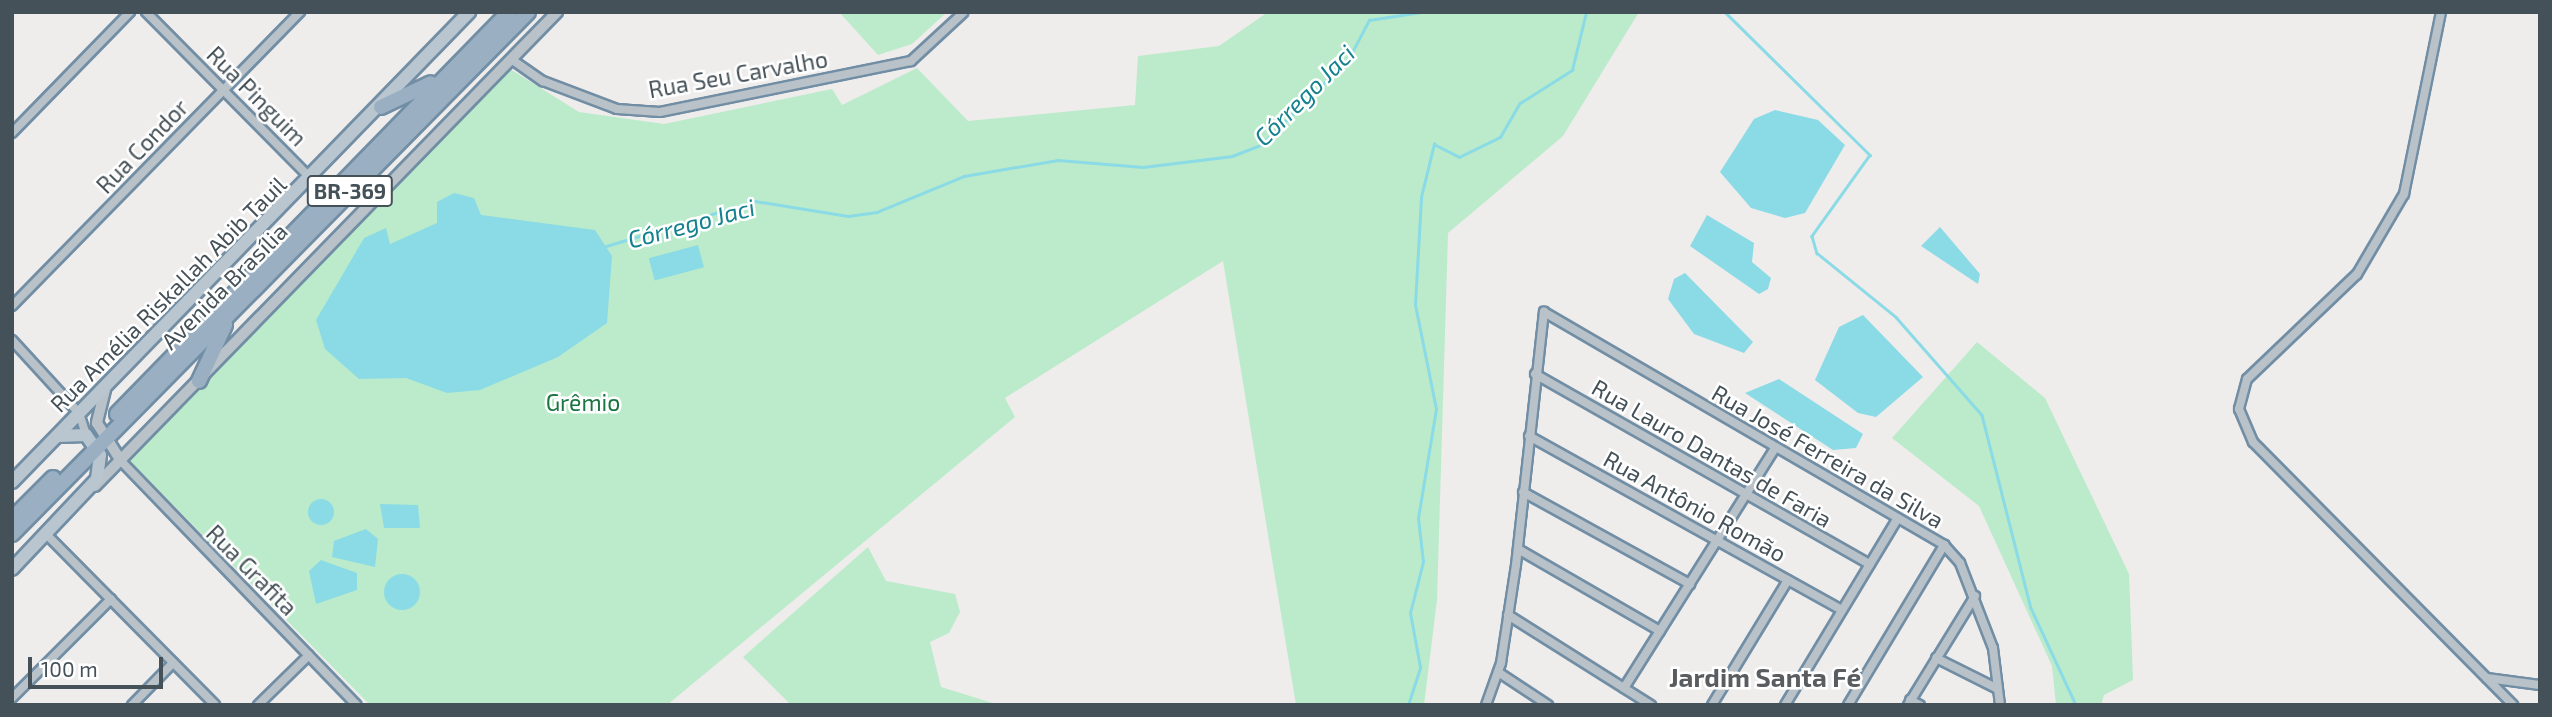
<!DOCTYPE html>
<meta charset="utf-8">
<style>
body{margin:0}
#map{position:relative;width:2552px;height:717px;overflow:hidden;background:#efecec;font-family:"Exo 2",sans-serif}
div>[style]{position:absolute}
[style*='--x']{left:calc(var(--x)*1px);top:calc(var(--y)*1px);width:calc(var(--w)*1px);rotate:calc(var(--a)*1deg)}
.green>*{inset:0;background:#bbebca}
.water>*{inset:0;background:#8adbe6;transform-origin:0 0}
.round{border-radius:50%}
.stream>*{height:2.5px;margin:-1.25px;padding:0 1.25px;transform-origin:1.25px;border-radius:1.25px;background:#8adbe6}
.roads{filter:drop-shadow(2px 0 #718ea5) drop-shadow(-2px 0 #718ea5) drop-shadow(0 2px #718ea5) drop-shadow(0 -2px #718ea5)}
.minor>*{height:8px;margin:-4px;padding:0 4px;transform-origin:4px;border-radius:4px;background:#b8c2c8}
.tertiary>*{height:10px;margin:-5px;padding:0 5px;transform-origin:5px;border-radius:5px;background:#b8c2c8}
.secondary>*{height:12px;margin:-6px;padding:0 6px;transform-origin:6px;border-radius:6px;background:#bac6cf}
.trunk>*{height:14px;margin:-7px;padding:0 7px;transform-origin:7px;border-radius:7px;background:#9ab0c2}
span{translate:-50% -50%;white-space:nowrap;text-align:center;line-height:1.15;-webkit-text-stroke:5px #fff;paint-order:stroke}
.shield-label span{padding:2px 5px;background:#fff;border:2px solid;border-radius:5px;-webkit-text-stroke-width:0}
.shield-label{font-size:21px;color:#455158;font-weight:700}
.street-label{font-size:23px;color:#455158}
.park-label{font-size:23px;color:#1b7540}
.water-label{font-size:24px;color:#13818f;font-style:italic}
.quarter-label{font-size:26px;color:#595d60;font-weight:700}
.frame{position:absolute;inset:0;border:14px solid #455158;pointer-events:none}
.scale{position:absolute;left:28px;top:657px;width:135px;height:32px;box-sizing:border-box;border:4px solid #455158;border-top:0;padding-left:9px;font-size:21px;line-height:24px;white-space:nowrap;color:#455158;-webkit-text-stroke:5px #fff;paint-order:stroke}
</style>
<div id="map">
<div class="green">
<div style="clip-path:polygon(839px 12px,947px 12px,912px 44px,878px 55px)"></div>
<div style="clip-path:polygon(1268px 12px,1639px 12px,1563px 136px,1448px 233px,1437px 600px,1424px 705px,1296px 705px,1223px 261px,1005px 398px,1015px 417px,667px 705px,370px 705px,128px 459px,507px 67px,579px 112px,664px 124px,832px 89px,842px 105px,917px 68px,968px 121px,1135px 105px,1138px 56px,1219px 46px)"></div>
<div style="clip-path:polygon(1977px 342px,2045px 398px,2129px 574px,2133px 680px,2104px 695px,2101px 705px,2056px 705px,2052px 666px,1979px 506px,1892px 438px)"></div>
<div style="clip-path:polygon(868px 547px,886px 581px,955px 594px,960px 612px,949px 633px,930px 642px,941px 687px,999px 705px,791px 705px,743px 657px)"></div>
</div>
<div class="water">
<div style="clip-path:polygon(1775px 110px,1818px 120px,1845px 145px,1805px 213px,1785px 218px,1751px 208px,1720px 172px,1754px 119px)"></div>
<div style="clip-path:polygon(454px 193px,474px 198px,481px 215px,595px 230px,612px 256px,607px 323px,558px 357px,480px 390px,447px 393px,406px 378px,359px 379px,325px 349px,316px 320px,364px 238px,386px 228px,390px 244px,437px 223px,437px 202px)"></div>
<div style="clip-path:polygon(1707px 215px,1754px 243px,1752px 262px,1771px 278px,1768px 289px,1759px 294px,1690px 246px)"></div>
<div style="clip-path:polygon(1940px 227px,1980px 274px,1978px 284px,1921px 246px)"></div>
<div style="left:698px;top:245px;width:23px;height:51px;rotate:75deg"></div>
<div style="clip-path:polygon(1685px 273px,1753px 342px,1744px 353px,1694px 334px,1668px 299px,1674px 279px)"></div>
<div style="clip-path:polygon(1863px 315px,1923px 377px,1876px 417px,1858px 413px,1815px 380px,1839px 327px)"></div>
<div style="clip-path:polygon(1779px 379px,1863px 434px,1856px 448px,1833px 450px,1745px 393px)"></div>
<div class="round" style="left:308px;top:499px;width:26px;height:26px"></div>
<div style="clip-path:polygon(380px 504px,418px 505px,420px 528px,384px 528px)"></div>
<div style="clip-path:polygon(366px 529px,378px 539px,375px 567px,332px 557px,334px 541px)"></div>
<div style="clip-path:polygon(321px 560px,357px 573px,357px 590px,316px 604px,309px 571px)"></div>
<div class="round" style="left:384px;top:574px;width:36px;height:36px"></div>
</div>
<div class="stream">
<div style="--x:1725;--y:12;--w:204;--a:44.6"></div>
<div style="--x:1870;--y:155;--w:100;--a:125.6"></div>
<div style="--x:1812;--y:236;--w:18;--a:74"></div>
<div style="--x:1817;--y:253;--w:102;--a:39"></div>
<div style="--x:1896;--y:317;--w:130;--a:48.7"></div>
<div style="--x:1982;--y:415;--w:199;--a:75.8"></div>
<div style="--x:2031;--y:608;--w:107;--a:65.1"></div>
<div style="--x:603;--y:247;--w:159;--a:-16.8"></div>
<div style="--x:755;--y:201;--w:94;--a:9.2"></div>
<div style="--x:848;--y:216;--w:29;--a:-8"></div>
<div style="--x:877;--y:212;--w:94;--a:-22.5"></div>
<div style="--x:964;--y:176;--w:95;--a:-9.7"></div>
<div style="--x:1058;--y:160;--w:85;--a:4.7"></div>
<div style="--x:1143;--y:167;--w:90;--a:-7"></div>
<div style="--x:1232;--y:156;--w:31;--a:-21"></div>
<div style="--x:1261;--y:145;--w:124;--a:-44.7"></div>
<div style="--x:1349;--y:58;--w:43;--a:-62.2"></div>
<div style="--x:1369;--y:20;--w:54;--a:-8.6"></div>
<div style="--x:1408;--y:705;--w:40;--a:-72"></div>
<div style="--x:1420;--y:667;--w:55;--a:-100.5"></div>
<div style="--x:1410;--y:613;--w:53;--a:-75.7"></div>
<div style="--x:1423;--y:562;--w:44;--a:-96.5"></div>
<div style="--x:1418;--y:518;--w:110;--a:-80.6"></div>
<div style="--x:1436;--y:409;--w:106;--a:-101.4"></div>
<div style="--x:1415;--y:305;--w:108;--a:-86.8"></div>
<div style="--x:1421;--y:197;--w:55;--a:-76.2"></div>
<div style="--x:1434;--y:144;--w:28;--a:27"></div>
<div style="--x:1459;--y:157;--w:46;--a:-26"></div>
<div style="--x:1500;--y:137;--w:39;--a:-60"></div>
<div style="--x:1520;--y:103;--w:62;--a:-32.4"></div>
<div style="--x:1572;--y:70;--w:60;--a:-76.4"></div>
</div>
<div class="roads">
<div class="minor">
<div style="--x:146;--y:12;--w:235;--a:45.3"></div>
<div style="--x:2441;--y:12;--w:186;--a:101.5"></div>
<div style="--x:2404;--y:194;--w:93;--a:120.4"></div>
<div style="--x:2357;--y:274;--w:152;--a:136.3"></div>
<div style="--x:2247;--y:379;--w:31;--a:105"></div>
<div style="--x:2239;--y:409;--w:36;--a:67"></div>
<div style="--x:2253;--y:442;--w:370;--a:45.3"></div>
<div style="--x:511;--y:59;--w:39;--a:35"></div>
<div style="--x:543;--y:81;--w:79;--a:20.7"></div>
<div style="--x:617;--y:109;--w:43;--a:4"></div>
<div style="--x:660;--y:112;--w:256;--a:-11.5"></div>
<div style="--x:911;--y:61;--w:71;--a:-42.7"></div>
<div style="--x:12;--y:133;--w:169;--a:-45.7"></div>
<div style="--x:12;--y:306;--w:412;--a:-45.6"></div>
<div style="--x:12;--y:340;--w:99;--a:47.5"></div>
<div style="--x:79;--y:413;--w:23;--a:72"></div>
<div style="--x:1535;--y:374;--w:385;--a:29.6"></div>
<div style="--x:1529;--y:436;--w:358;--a:29.1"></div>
<div style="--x:121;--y:461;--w:339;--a:46"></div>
<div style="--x:1523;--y:492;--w:191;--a:28.9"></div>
<div style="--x:47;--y:535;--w:239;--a:45.3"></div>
<div style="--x:1518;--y:549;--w:164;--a:30"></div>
<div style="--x:1508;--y:615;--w:169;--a:32.2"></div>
<div style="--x:1936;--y:658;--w:69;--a:26.6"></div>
<div style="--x:1498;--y:672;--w:60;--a:33.4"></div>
<div style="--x:2487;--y:678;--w:53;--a:7.5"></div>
<div style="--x:1624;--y:688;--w:284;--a:-57.8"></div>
<div style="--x:12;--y:698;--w:140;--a:-45"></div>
<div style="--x:1910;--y:700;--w:11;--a:27"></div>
<div style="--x:132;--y:705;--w:59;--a:-45.7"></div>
<div style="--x:258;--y:705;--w:71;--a:-44.4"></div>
<div style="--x:1486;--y:705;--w:45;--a:-70.3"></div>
<div style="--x:1501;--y:663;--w:99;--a:-81.3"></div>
<div style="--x:1516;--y:565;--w:255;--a:-83.7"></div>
<div style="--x:1544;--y:312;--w:463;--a:30.2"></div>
<div style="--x:1944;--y:545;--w:24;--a:48"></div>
<div style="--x:1960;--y:563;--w:91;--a:68.8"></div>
<div style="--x:1993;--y:648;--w:57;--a:83"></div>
<div style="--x:1712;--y:705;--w:146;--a:-58.7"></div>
<div style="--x:1785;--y:705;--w:218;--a:-58.9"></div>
<div style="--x:1848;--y:705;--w:187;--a:-59"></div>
<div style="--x:1908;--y:705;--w:128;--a:-58.4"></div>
</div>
<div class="tertiary">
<div style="--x:105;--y:390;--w:34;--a:104"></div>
<div style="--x:97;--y:423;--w:45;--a:57.7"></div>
<div style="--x:95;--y:486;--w:662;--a:-45.73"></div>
</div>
<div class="secondary">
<div style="--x:12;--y:482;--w:656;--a:-45.8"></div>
<div style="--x:12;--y:569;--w:124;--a:-46.6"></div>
<div style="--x:97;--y:479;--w:24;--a:-83"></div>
<div style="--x:100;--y:455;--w:24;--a:-125"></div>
<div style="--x:86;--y:435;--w:28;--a:178"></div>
</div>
<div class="trunk">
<div style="--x:381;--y:107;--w:55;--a:-25.6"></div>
<div style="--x:199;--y:381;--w:62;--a:-65.1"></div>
<div style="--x:117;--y:414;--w:561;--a:-45.72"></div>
<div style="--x:12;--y:519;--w:58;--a:-45"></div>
<div style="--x:12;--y:534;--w:734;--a:-45.33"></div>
</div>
</div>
<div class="shield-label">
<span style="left:350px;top:191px">BR-369</span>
</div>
<div class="street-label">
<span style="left:738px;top:74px;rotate:-10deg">Rua Seu Carvalho</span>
<span style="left:257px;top:96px;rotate:45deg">Rua Pinguim</span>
<span style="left:142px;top:146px;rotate:-46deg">Rua Condor</span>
<span style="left:224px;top:286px;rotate:-45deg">Avenida Brasília</span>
<span style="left:168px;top:294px;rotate:-45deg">Rua Amélia Riskallah Abib Tauil</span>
<span style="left:1712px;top:453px;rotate:30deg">Rua Lauro Dantas de Faria</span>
<span style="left:1828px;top:456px;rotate:30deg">Rua José Ferreira da Silva</span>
<span style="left:1695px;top:506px;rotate:29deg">Rua Antônio Romão</span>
<span style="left:252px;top:570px;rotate:45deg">Rua Grafita</span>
</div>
<div class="park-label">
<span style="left:583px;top:402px">Grêmio</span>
</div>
<div class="water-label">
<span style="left:1304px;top:95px;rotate:-45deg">Córrego Jaci</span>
<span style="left:691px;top:223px;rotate:-15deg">Córrego Jaci</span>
</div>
<div class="quarter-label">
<span style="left:1765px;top:677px">Jardim Santa Fé</span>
</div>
<div class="frame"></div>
<div class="scale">100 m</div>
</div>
